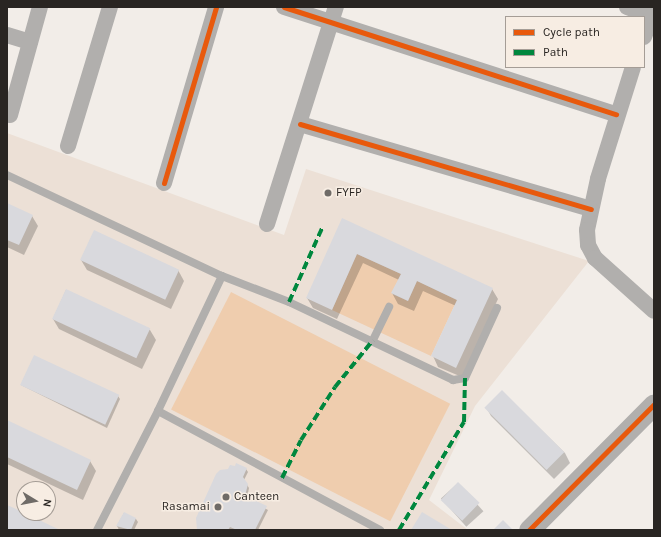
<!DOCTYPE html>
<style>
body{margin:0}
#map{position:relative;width:661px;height:537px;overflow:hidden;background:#f2ede8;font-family:Karla,sans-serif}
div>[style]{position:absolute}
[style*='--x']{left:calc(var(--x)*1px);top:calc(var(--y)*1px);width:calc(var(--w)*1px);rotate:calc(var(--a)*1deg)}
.built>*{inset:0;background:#ece0d6}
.green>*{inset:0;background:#efcdae;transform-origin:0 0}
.shadow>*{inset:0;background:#0003;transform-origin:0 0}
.building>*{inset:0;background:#d9d9dd;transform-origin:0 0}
.service>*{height:8px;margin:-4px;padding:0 4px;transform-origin:4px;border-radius:4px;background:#b1afad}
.minor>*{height:16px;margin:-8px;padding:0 8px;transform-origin:8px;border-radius:8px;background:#b1afad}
.tertiary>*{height:21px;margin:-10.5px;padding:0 10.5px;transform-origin:10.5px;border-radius:10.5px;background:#b1afad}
.quiet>*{height:4px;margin-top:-2px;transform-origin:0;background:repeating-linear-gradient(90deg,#00873e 0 8px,transparent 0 12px)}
.cycleway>*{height:5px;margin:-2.5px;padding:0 2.5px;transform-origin:2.5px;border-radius:2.5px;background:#e8590c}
.dots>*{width:11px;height:11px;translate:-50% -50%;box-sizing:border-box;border:2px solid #f7ede3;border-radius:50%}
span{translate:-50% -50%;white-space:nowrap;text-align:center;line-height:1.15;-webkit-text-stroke:3px #f7ede3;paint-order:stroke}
.poi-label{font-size:12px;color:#292522}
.left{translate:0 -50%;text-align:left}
.right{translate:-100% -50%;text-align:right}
.frame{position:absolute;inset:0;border:8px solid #292522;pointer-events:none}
.legend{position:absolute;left:505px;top:16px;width:140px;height:52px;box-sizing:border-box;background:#f7ede3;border:1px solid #a59d96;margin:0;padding:5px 7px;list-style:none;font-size:12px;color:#292522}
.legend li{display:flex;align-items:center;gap:8px;height:20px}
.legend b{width:20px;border:1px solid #a59d96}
.north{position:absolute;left:16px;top:481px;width:40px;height:40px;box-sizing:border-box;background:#f7ede3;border:1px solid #a59d96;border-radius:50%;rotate:100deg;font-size:11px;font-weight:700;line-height:16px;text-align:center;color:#292522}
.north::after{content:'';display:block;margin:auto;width:14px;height:18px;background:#6f6b67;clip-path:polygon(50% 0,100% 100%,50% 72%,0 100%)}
</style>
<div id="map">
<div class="built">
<div style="clip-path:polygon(evenodd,7px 133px,284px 235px,306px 169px,589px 261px,475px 406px,429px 500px,468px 530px,7px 530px,7px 133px,24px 489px,48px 489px,48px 513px,24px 513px,24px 489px)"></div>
</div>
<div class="green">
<div style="clip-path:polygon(357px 254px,401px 274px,392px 294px,408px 301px,417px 281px,457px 300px,431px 356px,332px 310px)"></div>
<div style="left:231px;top:292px;width:246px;height:132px;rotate:27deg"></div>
</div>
<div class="shadow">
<div style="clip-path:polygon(7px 204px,32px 216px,38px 226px,24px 255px,7px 247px)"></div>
<div style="clip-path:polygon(343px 220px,492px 289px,498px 299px,462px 377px,438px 367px,433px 356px,456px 306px,423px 291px,414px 311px,398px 304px,392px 293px,399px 280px,363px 263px,337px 319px,313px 308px,307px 298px)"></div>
<div style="clip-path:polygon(81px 260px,178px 270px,184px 281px,171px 309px,87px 270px)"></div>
<div style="clip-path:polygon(66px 290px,150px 330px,156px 340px,142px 369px,59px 329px,53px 319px)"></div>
<div style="clip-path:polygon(21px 385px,118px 396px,120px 399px,107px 428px)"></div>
<div style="clip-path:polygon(502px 391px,565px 453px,570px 463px,554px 479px,491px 416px,487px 409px)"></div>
<div style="clip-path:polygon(7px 421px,90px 461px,96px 471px,83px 500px,7px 464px)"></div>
<div style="clip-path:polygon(246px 469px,248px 472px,244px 480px,249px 488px,247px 498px,268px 510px,258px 530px,198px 530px)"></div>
<div style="left:458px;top:483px;width:38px;height:23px;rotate:48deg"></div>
<div style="clip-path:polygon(124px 513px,136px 519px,138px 522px,134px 530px,119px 530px,117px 526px)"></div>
</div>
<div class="building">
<div style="clip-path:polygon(7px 203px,33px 215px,19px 245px,7px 240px)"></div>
<div style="clip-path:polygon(342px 218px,493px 288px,456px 368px,431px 356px,457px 300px,417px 281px,408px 301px,391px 293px,401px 274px,357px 254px,332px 310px,306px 298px)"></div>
<div style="left:94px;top:230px;width:94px;height:33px;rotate:25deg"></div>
<div style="left:66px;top:289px;width:93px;height:33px;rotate:25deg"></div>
<div style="left:34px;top:355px;width:94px;height:33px;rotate:25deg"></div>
<div style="left:502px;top:390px;width:88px;height:25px;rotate:45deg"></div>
<div style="clip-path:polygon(7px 420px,91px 460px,77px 490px,7px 457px)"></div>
<div style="clip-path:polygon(236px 463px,247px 468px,243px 477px,248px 484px,245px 496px,267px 506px,255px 530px,237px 530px,230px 527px,228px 530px,197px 530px,196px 518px,216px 474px,220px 470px,228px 469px,230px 465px,235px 466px)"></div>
<div style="left:458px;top:482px;width:30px;height:25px;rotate:44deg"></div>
<div style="clip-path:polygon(7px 505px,14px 508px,60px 530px,7px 530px)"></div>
<div style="clip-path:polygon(124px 512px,136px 518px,131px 530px,116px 526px)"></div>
<div style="clip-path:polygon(422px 512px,452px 530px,411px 530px)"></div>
<div style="clip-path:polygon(503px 520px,513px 530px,493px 530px)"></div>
</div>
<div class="service">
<div style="--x:7;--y:175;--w:238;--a:25.2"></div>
<div style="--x:222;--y:276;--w:149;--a:115.4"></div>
<div style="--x:158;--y:411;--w:134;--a:117.1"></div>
<div style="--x:222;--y:276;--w:72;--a:21.2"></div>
<div style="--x:289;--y:302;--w:182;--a:25.4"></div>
<div style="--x:453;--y:380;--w:12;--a:-9"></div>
<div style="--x:465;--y:378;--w:77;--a:-65.4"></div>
<div style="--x:373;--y:340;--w:37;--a:-64"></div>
<div style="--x:158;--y:411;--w:252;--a:28.2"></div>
</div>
<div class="minor">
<div style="--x:284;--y:7;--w:349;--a:17.9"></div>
<div style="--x:627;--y:7;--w:29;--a:20"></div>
<div style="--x:7;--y:35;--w:24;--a:17"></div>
<div style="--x:644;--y:37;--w:22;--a:-69"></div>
<div style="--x:633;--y:67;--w:117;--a:107.4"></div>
<div style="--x:598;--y:179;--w:52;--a:102.2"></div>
<div style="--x:587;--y:230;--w:15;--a:86"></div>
<div style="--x:588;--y:245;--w:15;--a:62"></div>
<div style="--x:595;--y:258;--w:79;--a:41.9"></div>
<div style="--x:10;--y:115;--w:112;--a:-74.5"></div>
<div style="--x:300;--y:124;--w:303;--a:16.3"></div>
<div style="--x:68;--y:146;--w:145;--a:-73.2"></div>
<div style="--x:164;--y:183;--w:184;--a:-73.5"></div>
<div style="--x:267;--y:224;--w:228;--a:-72.4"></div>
</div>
<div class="tertiary">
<div style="--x:529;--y:530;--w:177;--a:-45.2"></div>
</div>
<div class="quiet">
<div style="--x:289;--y:302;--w:83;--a:-65.9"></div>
<div style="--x:282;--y:478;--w:42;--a:-63.4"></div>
<div style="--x:301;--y:440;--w:63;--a:-57.3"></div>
<div style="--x:335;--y:387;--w:60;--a:-51"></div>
<div style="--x:399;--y:530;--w:126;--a:-59"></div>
<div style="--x:464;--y:422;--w:44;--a:-88.7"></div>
</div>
<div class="cycleway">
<div style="--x:284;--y:7;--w:349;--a:17.9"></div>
<div style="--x:300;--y:124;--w:303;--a:16.3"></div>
<div style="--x:164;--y:183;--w:184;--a:-73.5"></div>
<div style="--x:529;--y:530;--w:177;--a:-45.2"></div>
</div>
<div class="dots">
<div style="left:328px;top:193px;background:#6f6b67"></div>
<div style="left:226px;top:497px;background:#6f6b67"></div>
<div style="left:218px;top:507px;background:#6f6b67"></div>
</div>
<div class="poi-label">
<span class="left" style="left:336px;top:193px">FYFP</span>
<span class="left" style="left:234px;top:497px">Canteen</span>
<span class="right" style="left:210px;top:507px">Rasamai</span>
</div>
<div class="frame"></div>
<ul class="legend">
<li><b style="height:5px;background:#e8590c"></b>Cycle path</li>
<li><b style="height:5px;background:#00873e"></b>Path</li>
</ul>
<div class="north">N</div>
</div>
